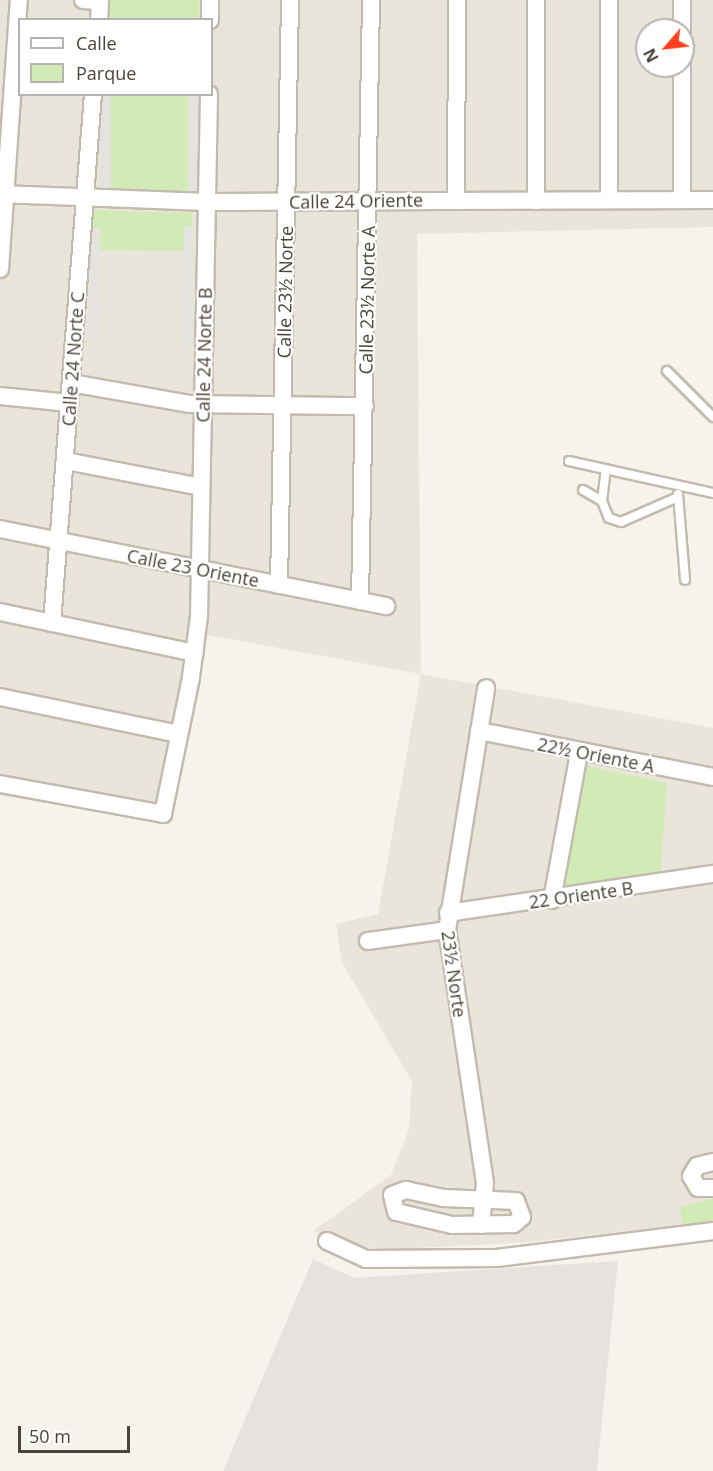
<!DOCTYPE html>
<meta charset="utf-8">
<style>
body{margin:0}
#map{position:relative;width:713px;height:1471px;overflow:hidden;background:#f6f3ec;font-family:"Open Sans",sans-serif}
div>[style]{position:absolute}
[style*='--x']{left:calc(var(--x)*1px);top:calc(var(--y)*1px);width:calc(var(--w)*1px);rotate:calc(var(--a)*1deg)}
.residential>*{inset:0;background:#eae5da}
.industrial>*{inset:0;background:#e6e2dd}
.green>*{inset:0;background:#d2eab5;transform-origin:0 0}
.parking>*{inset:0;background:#e5e3e0;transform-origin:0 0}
.roads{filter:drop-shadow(2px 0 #c2bbae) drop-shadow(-2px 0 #c2bbae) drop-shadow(0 2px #c2bbae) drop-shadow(0 -2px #c2bbae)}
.service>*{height:8px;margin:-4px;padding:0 4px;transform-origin:4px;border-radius:4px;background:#fff}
.minor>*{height:16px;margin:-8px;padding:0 8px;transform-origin:8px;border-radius:8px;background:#fff}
span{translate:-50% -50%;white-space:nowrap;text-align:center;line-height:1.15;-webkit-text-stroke:4.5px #fff;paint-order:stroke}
.street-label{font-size:18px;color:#4b4439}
.legend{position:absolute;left:18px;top:18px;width:195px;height:78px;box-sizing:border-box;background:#fff;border:2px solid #b7b4b0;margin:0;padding:8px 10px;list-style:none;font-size:18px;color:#4b4439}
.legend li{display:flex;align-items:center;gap:12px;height:30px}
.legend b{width:30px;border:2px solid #b7b4b0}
.north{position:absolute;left:635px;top:18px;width:60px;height:60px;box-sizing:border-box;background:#fff;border:2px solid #b7b4b0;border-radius:50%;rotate:242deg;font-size:16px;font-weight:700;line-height:24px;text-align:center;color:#4b4439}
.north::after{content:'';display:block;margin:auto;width:21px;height:27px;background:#fc3f1d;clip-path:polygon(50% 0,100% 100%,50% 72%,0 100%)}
.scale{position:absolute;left:18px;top:1426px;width:112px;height:27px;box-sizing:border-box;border:3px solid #4b4439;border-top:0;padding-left:8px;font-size:18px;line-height:21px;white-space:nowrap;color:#4b4439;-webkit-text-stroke:4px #fff;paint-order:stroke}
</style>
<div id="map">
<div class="residential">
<div style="clip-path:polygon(evenodd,0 0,713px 0,713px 227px,417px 234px,421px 674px,713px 728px,713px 1221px,532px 1242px,378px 1250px,313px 1231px,391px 1175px,409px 1129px,412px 1081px,342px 963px,336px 924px,378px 914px,421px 674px,208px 635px,170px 824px,0 795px,0 0,20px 20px,212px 20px,212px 94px,20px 94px,20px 20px,0 0,647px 30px,683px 30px,683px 66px,647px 66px,647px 30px)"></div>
</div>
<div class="industrial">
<div style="clip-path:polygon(313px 1259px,354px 1278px,618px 1261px,597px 1471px,223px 1471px)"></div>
</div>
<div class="green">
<div style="left:107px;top:0;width:92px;height:20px"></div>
<div style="left:111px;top:95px;width:77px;height:97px"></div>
<div style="clip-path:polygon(92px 210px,192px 213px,192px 226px,184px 227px,185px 251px,100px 250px,100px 228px,90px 228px)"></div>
<div style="clip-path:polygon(583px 765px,667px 783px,660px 877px,558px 889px)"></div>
<div style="clip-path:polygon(713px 1198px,713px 1221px,683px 1225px,680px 1208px)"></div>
</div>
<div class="parking">
<div style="left:100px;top:95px;width:11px;height:96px"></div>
<div style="left:188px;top:95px;width:11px;height:98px"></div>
<div style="clip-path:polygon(192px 226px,194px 345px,181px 345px,184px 227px)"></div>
<div style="left:90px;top:228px;width:10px;height:111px"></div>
</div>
<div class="roads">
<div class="service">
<div style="--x:667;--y:371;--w:65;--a:45"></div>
<div style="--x:569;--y:461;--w:148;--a:12.5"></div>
<div style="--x:583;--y:490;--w:22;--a:30"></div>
<div style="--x:602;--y:501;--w:18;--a:68"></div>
<div style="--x:609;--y:518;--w:13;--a:18"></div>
<div style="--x:621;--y:522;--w:62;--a:-23.7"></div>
<div style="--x:678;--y:494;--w:86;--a:85.3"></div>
<div style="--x:602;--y:501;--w:32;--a:-83"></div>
</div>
<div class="minor">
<div style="--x:83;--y:0;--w:17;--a:3"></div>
<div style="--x:536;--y:0;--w:201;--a:90"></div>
<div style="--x:609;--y:0;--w:200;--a:90"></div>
<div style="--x:99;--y:20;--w:20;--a:-87"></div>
<div style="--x:210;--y:20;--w:20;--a:-90"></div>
<div style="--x:682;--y:30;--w:30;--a:-90"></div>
<div style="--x:0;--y:194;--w:207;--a:2.2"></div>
<div style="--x:207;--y:202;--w:506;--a:-0.23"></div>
<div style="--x:456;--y:200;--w:200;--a:-89.7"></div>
<div style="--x:682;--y:200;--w:134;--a:-90"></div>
<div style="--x:0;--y:269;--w:270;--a:-86"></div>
<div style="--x:71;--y:383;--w:121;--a:10"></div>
<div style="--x:190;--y:404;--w:175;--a:0.7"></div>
<div style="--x:0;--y:396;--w:70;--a:5.7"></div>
<div style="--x:66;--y:461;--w:137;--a:10.9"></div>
<div style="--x:0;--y:529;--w:394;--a:11.3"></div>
<div style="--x:279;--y:585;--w:585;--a:-88.92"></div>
<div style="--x:360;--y:601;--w:601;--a:-88.95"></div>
<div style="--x:0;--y:612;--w:199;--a:11.9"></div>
<div style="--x:52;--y:623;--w:531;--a:-85.57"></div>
<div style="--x:0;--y:697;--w:183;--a:11.7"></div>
<div style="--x:479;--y:731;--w:238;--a:11.1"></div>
<div style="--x:0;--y:784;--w:166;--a:10.4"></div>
<div style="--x:163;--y:814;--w:140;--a:-78.4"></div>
<div style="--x:191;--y:677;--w:62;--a:-82.5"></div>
<div style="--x:199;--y:616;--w:522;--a:-88.9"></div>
<div style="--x:552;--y:900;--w:149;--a:-79.6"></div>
<div style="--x:448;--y:913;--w:268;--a:-8.4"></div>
<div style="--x:368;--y:941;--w:80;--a:-7.9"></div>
<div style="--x:713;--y:1162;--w:16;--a:166"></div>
<div style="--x:697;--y:1166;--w:12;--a:121"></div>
<div style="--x:691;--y:1176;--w:14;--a:60"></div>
<div style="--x:698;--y:1188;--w:15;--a:0"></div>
<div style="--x:406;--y:1190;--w:39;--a:12"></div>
<div style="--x:444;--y:1198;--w:72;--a:2.4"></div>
<div style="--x:516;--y:1201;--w:17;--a:69"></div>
<div style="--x:522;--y:1217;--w:11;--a:139"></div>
<div style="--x:514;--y:1224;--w:62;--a:179.1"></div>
<div style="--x:452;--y:1225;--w:57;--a:-166.9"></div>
<div style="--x:396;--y:1212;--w:17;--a:-103"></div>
<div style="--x:392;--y:1195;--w:15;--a:-20"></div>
<div style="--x:481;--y:1225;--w:42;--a:-84.6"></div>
<div style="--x:485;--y:1183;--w:256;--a:-98.5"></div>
<div style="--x:447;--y:930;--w:245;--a:-80.8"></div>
<div style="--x:327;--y:1241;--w:43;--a:24.8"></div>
<div style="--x:366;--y:1259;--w:131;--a:-0.4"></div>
<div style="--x:497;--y:1258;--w:218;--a:-7.1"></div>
</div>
</div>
<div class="street-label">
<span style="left:356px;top:201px;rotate:-1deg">Calle 24 Oriente</span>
<span style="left:285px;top:292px;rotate:-89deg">Calle 23½ Norte</span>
<span style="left:367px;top:300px;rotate:-89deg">Calle 23½ Norte A</span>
<span style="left:204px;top:355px;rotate:-89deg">Calle 24 Norte B</span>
<span style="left:73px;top:359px;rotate:-86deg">Calle 24 Norte C</span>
<span style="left:193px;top:568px;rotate:11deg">Calle 23 Oriente</span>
<span style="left:596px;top:755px;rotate:11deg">22½ Oriente A</span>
<span style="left:581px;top:895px;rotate:-8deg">22 Oriente B</span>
<span style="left:454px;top:974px;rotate:82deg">23½ Norte</span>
</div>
<ul class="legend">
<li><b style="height:8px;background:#fff"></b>Calle</li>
<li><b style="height:16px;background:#d2eab5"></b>Parque</li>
</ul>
<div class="north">N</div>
<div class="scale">50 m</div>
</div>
